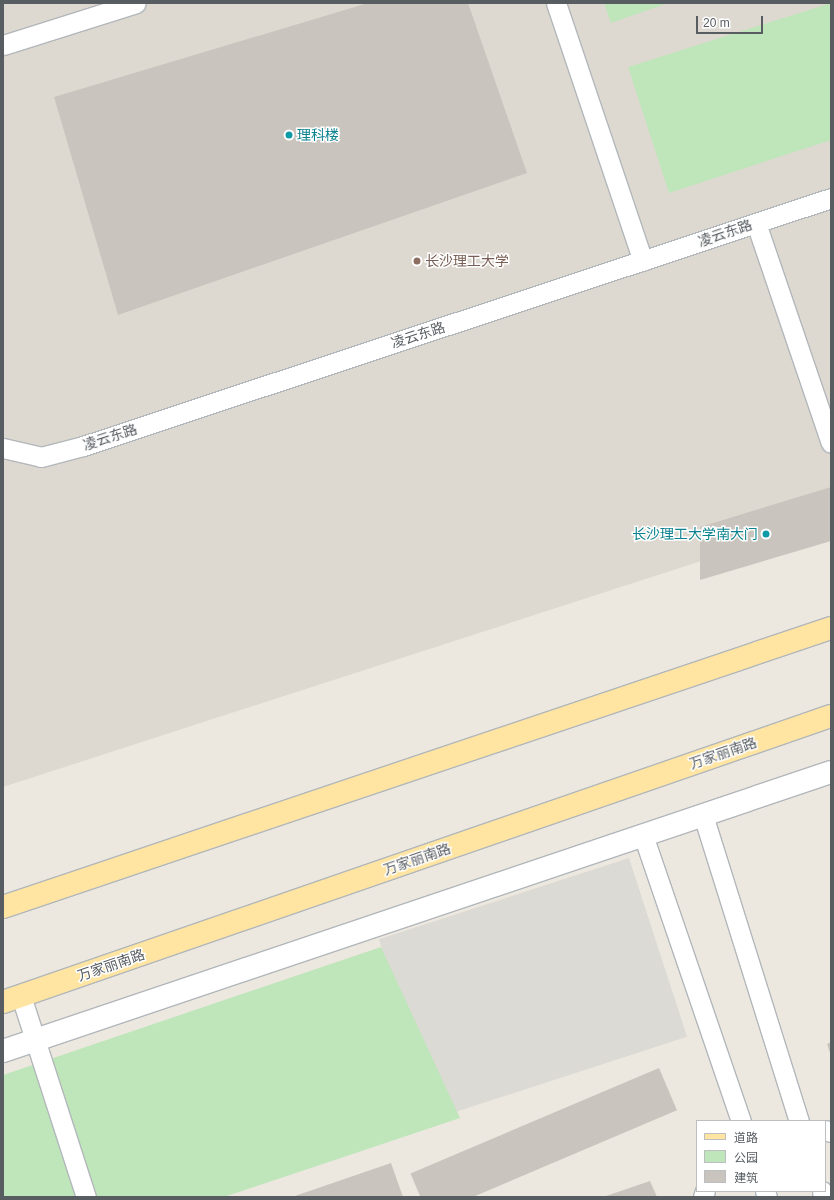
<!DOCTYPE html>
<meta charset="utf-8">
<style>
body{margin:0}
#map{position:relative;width:834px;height:1200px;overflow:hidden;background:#ece8df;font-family:Helvetica,"Noto Sans SC",sans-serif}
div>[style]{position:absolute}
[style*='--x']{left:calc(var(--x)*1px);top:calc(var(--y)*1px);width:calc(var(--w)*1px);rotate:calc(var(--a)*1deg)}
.industrial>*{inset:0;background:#dcdad4;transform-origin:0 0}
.education>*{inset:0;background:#ded9d0}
.green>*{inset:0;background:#bfe5ba}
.building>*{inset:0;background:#c9c5be;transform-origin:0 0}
.roads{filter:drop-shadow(1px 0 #b2b7bb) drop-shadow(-1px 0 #b2b7bb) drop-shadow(0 1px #b2b7bb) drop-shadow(0 -1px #b2b7bb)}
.minor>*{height:19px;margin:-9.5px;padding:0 9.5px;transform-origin:9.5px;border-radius:9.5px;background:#fff}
.tertiary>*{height:22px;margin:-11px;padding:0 11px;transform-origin:11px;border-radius:11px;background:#fff}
.primary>*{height:22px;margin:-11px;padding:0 11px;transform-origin:11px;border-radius:11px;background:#ffe5a1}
.dots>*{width:11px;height:11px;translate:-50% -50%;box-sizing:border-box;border:2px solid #fff;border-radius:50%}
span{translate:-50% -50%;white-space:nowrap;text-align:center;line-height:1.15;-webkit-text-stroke:3px #fff;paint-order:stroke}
.culture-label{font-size:14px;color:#0d838f}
.left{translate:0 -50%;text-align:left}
.right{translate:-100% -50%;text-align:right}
.street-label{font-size:14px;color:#585d61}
.education-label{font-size:14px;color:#785e54}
.frame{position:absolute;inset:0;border:4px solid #585d61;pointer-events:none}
.legend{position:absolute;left:696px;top:1120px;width:130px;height:72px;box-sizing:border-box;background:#fff;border:1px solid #bcbec0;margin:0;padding:5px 7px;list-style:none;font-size:12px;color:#585d61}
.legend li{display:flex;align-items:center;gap:8px;height:20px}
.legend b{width:20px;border:1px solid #bcbec0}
.scale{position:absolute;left:696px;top:16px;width:67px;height:18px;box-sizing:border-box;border:2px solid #585d61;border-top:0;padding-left:5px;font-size:12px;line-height:14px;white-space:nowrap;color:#585d61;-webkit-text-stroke:3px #fff;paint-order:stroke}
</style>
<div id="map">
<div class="industrial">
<div style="left:629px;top:858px;width:188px;height:263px;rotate:72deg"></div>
</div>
<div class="education">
<div style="clip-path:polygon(3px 3px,831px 3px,831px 519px,3px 787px)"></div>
</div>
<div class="green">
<div style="clip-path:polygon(604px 3px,668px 3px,611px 23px)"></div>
<div style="clip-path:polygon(831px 3px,831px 140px,669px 193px,628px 67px)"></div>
<div style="clip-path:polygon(381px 947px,460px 1118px,224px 1197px,3px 1197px,3px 1075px)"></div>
</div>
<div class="building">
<div style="clip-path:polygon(368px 3px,468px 3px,527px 173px,118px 315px,54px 97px)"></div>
<div style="clip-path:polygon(831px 487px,831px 541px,700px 580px,700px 527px)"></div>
<div style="clip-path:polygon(831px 1042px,831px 1056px,827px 1044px)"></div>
<div style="left:659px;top:1068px;width:46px;height:270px;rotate:67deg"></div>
<div style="clip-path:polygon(391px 1163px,403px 1197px,292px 1197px)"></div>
<div style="clip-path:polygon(650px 1181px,657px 1197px,603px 1197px)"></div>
</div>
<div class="roads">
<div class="minor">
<div style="--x:556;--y:3;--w:272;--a:71.4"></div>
<div style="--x:3;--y:45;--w:139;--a:-17.5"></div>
<div style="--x:756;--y:223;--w:232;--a:71.2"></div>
<div style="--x:3;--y:448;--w:39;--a:13"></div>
<div style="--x:41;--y:457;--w:43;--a:-14.7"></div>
<div style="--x:83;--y:446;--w:788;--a:-18.34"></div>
<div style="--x:703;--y:815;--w:321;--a:72.6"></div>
<div style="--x:643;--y:835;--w:302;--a:71.1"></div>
<div style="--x:21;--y:996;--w:211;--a:72.1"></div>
<div style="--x:825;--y:1130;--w:6;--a:18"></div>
<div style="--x:765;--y:1191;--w:6;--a:72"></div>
<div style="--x:822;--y:1191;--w:6;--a:81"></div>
<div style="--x:703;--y:1197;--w:6;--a:-72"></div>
</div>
<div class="tertiary">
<div style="--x:3;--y:1051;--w:874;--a:-18.62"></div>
</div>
<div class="primary">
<div style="--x:3;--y:907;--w:874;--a:-18.62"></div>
<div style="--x:3;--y:1002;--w:876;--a:-19.06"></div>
</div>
</div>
<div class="dots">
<div style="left:289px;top:135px;background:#0f9aa8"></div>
<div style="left:417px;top:261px;background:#8d6e63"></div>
<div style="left:766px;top:534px;background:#0f9aa8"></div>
</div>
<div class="culture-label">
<span class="left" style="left:297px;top:135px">理科楼</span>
<span class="right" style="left:758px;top:534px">长沙理工大学南大门</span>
</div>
<div class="street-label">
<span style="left:725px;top:233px;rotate:-19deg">凌云东路</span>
<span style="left:418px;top:335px;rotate:-18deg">凌云东路</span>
<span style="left:110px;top:437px;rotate:-18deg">凌云东路</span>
<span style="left:723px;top:753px;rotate:-19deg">万家丽南路</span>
<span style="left:417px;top:859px;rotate:-19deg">万家丽南路</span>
<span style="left:111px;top:965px;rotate:-19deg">万家丽南路</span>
</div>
<div class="education-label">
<span class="left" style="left:425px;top:261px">长沙理工大学</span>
</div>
<div class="frame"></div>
<ul class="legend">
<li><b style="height:5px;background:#ffe5a1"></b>道路</li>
<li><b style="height:11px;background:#bfe5ba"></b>公园</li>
<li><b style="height:11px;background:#c9c5be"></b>建筑</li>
</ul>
<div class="scale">20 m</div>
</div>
